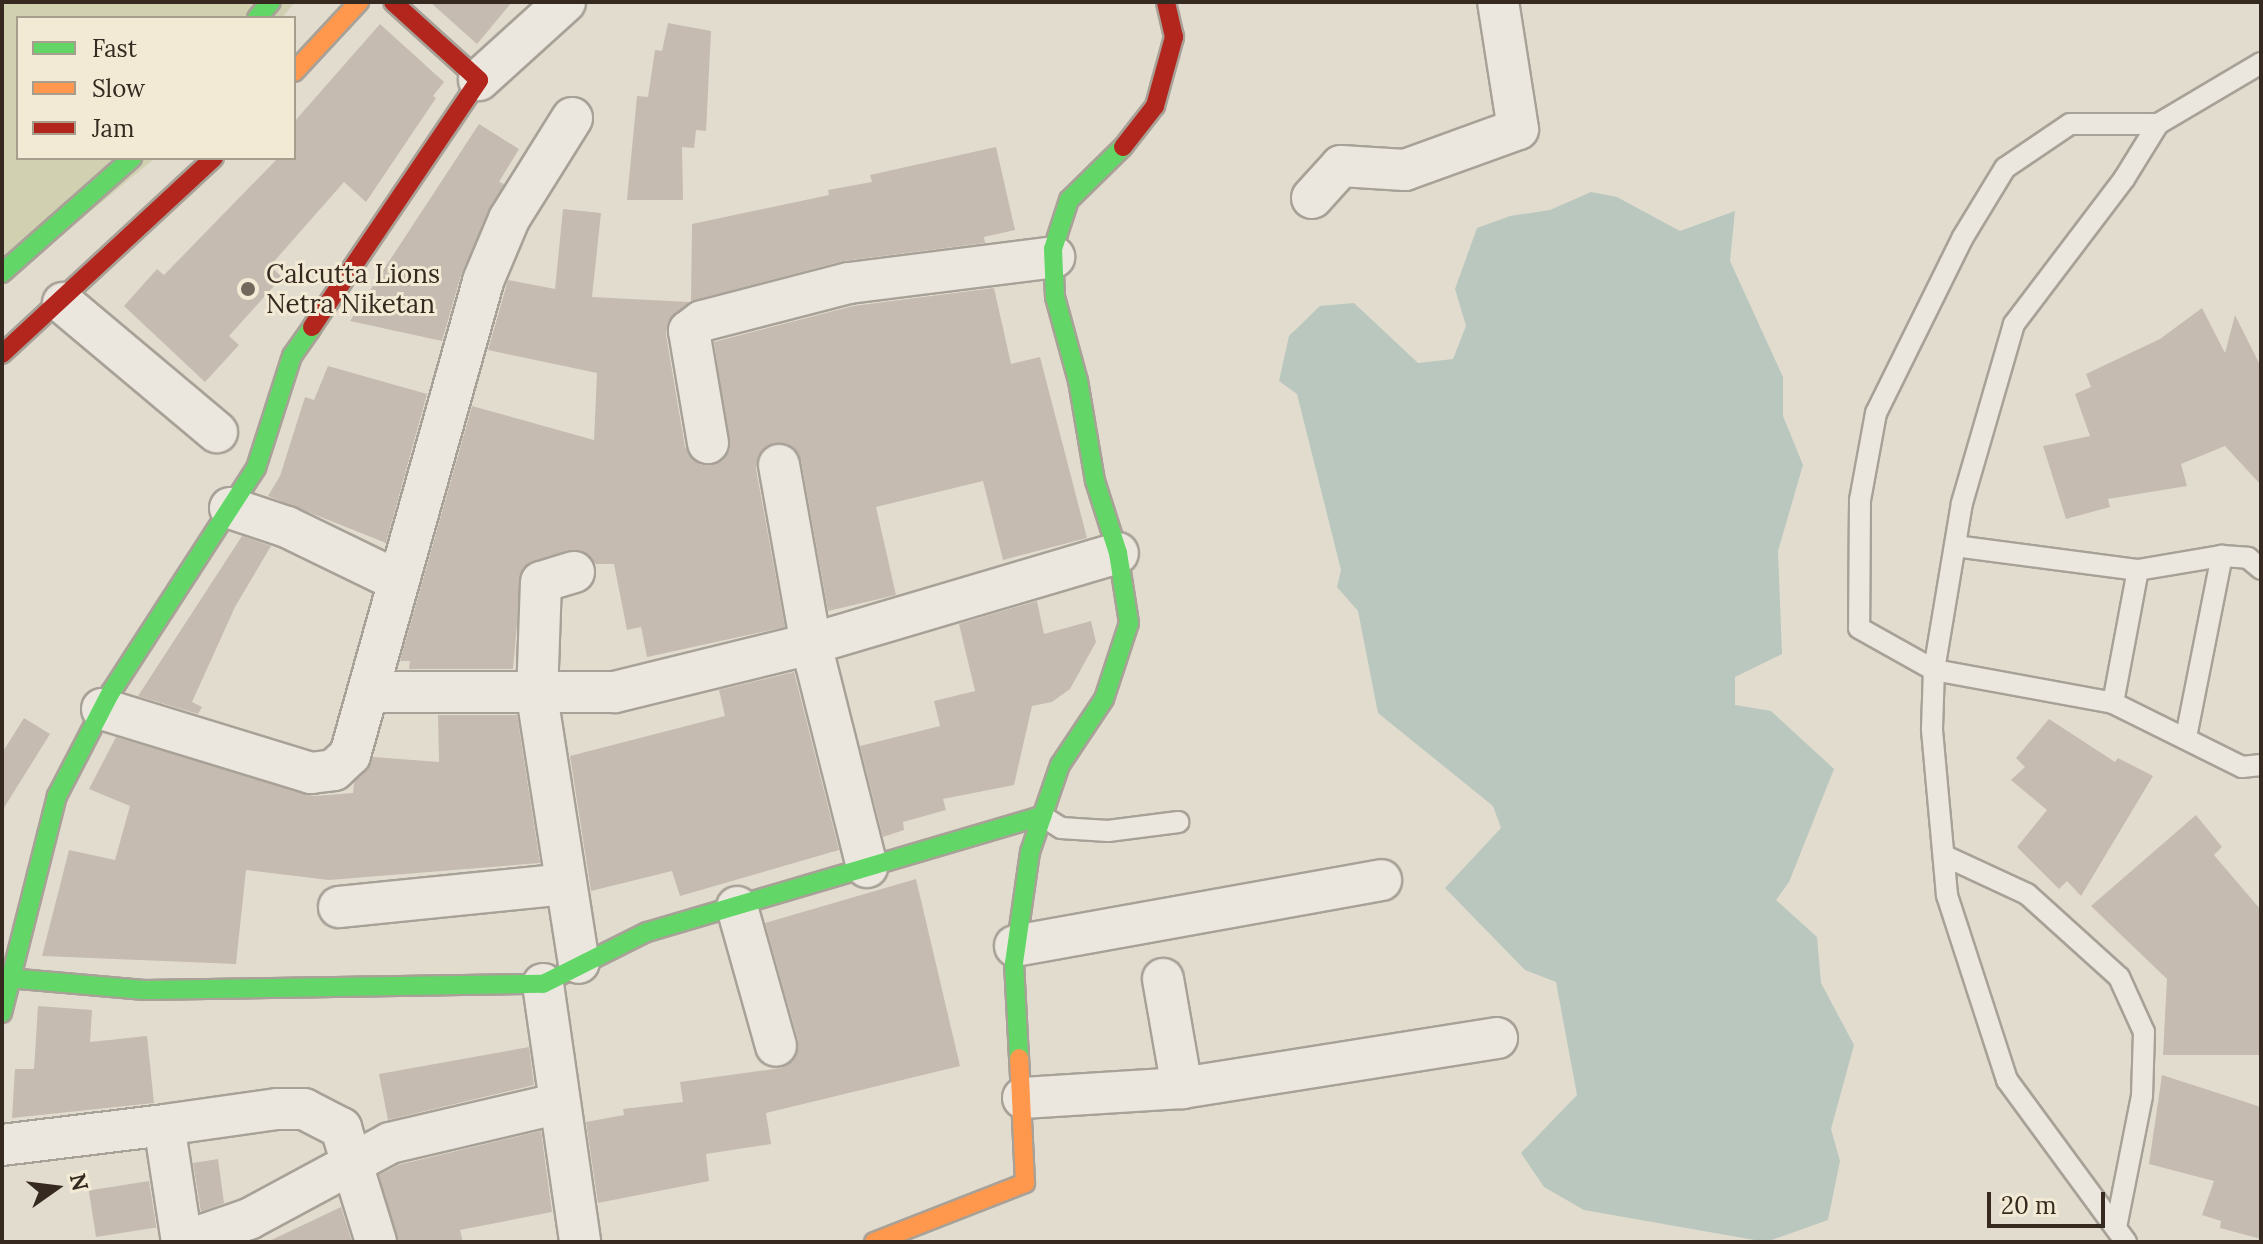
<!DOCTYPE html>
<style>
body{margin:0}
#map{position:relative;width:2263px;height:1244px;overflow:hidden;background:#e2dccf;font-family:Lora,serif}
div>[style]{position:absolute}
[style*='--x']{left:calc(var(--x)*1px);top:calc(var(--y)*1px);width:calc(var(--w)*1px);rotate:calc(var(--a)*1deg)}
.green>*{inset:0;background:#d1d1b2}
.water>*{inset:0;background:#b9c7be}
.building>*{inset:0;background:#c6bbb0;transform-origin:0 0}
.roads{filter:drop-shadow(2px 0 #a8a197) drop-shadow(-2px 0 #a8a197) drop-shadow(0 2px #a8a197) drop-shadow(0 -2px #a8a197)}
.lane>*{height:20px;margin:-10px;padding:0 10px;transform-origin:10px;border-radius:10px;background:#ebe7df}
.street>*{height:40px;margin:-20px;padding:0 20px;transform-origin:20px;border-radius:20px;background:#ebe7df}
.fast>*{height:18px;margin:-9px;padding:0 9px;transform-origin:9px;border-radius:9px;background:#63d668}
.slow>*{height:18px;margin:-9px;padding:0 9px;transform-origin:9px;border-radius:9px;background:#ff974d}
.jam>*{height:18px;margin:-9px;padding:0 9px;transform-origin:9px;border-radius:9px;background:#b3261e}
.dots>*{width:22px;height:22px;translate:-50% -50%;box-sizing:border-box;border:4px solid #f2ead5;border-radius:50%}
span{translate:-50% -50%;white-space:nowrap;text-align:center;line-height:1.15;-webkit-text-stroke:6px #f2ead5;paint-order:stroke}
.poi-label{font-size:26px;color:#362a20}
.left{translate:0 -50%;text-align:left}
.frame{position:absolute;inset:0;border:4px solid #362a20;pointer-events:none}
.legend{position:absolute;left:16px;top:16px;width:280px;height:144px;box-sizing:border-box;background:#f2ead5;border:2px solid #a79d8d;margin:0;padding:10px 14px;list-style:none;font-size:24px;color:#362a20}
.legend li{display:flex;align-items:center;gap:16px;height:40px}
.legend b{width:40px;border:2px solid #a79d8d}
.north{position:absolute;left:16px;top:1148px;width:80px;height:80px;-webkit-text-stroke:6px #f2ead5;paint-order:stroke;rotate:76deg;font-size:22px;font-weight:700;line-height:32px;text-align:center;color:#362a20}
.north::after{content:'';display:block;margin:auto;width:28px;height:36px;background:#362a20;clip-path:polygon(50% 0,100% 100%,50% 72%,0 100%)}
.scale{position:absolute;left:1987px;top:1192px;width:118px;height:36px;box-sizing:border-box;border:4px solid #362a20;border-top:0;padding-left:10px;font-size:24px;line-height:28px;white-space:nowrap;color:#362a20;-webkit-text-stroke:6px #f2ead5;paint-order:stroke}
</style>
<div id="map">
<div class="green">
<div style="clip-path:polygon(2px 2px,295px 2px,282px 18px,18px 18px,18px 158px,155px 158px,2px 285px)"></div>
</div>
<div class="water">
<div style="clip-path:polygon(1591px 192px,1617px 197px,1680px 231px,1735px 211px,1730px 261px,1783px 377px,1783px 416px,1803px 465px,1778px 551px,1782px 654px,1735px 677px,1735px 705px,1771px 711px,1834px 769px,1789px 882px,1776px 900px,1817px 937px,1821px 983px,1854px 1045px,1831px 1129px,1840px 1161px,1828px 1220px,1766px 1242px,1584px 1210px,1544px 1187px,1521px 1153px,1577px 1095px,1556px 982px,1525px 970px,1445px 888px,1501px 828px,1493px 806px,1378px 713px,1358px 611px,1337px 587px,1341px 570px,1297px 394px,1279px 381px,1289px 336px,1320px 306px,1354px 303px,1418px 363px,1453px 359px,1466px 326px,1455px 289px,1477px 228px,1510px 216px,1550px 210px)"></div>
</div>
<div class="building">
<div style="clip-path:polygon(430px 2px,512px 2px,477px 44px)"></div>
<div style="clip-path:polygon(668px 23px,711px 31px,706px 131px,696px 130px,694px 148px,682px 147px,683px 200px,627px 200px,637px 96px,648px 97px,655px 50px,662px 51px)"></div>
<div style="clip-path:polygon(380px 24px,444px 82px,433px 96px,436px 98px,366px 202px,344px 182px,270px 266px,282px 277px,229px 336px,239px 345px,205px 382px,124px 306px,157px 269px,164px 275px,278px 158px,294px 158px,294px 122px)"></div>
<div style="clip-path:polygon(479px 124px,519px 149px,499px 182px,504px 184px,462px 272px,442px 341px,350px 321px)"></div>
<div style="clip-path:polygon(996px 147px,1015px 230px,984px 237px,985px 243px,843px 261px,691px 301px,692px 224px,829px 195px,828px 190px,872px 182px,870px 175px)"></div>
<div style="clip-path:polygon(563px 209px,601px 213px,592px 297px,689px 302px,668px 322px,666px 335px,685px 447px,701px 465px,722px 461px,730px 450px,714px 342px,853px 306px,994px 288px,1011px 364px,1040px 357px,1087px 538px,1003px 560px,983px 481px,876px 507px,896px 595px,828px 611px,801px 460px,788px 444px,774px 443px,758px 456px,756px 469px,785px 627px,647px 657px,641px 627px,627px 630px,614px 564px,596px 564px,580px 550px,568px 550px,522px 569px,513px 669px,409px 669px,410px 661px,400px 661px,472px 406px,594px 440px,597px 373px,488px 350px,508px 280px,555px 289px)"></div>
<div style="clip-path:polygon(2202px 308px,2225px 353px,2235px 315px,2261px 367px,2261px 485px,2225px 446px,2181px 464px,2187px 486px,2108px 499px,2110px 507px,2066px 519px,2043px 446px,2090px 436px,2075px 394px,2091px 387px,2086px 374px,2160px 339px)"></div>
<div style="clip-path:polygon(328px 366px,427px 394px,386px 543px,268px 496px,280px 476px,305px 397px,314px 400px)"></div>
<div style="clip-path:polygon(242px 536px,271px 546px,235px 607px,192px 702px,202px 707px,198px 714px,138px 696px)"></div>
<div style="clip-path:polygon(1037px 601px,1044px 634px,1091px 621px,1096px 642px,1070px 689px,1052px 702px,1032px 706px,1014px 785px,943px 799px,946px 810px,903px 822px,904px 830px,883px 837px,860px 746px,940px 726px,934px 701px,975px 691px,959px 624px)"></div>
<div style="clip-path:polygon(794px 672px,839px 850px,680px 896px,672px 871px,591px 891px,570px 756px,725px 716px,719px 690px)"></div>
<div style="clip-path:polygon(438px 715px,517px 715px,540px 863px,329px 880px,246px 870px,236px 964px,42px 956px,69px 850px,115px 860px,130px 806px,89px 789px,116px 737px,314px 796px,353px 793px,354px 783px,373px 757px,439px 762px)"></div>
<div style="clip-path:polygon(24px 718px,50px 734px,2px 811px,2px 753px)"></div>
<div style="clip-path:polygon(2049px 719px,2115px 762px,2118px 758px,2153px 776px,2081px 896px,2067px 881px,2059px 889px,2017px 847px,2047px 810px,2011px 780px,2025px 767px,2016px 758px)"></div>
<div style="clip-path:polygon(2196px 815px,2222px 847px,2214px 855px,2261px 910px,2261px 1055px,2163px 1055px,2167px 979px,2091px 906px)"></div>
<div style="clip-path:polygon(916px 879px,960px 1066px,766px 1113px,771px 1144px,706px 1154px,709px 1181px,598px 1203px,586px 1122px,624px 1115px,623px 1109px,683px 1102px,680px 1082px,781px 1068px,793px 1061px,798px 1040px,765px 923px)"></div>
<div style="clip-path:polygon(38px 1006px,92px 1010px,90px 1042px,147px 1036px,154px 1103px,12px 1118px,15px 1069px,34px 1069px)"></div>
<div style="clip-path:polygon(529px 1047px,534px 1085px,388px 1120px,379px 1074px)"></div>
<div style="clip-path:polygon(2162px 1075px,2261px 1107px,2261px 1239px,2220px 1228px,2221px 1221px,2202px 1215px,2214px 1181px,2149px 1164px)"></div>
<div style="clip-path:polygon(541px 1131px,552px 1212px,460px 1230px,463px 1242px,398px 1242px,379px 1175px,398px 1165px)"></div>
<div style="clip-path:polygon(218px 1159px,224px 1203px,201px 1212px,193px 1163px)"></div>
<div style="left:149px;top:1181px;width:47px;height:61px;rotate:81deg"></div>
<div style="clip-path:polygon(341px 1207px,352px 1242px,267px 1242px)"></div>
</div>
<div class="roads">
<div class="lane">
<div style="--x:2158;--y:124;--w:88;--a:180"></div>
<div style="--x:2070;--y:124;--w:78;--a:145.9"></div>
<div style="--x:2005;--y:168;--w:81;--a:121.3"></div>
<div style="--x:1963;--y:237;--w:196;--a:116.3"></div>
<div style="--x:1876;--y:413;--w:88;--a:100.4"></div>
<div style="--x:1860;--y:500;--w:128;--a:90.4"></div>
<div style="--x:1859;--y:628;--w:86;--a:29.2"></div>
<div style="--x:1934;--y:670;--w:182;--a:10.4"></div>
<div style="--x:2113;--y:703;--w:144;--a:26.4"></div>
<div style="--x:2242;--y:767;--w:19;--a:-6"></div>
<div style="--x:1955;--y:546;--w:185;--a:7.5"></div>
<div style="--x:2138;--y:570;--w:85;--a:-9.5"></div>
<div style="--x:2222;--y:556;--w:26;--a:4"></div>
<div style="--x:2248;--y:558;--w:17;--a:40"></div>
<div style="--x:2113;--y:703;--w:135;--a:-79.4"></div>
<div style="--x:2186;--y:737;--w:185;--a:-78.8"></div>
<div style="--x:1042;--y:816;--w:22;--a:32"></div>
<div style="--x:1061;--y:828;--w:47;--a:3.7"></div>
<div style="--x:1108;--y:831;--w:71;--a:-7.3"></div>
<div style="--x:1945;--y:856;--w:90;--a:24.9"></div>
<div style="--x:2027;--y:894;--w:124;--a:42.1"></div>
<div style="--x:2119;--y:977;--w:60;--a:65.6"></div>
<div style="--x:2144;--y:1032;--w:64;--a:91.8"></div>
<div style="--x:2142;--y:1096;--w:134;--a:101.2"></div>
<div style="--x:2126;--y:1242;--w:201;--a:-126.3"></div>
<div style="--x:2007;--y:1080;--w:194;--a:-108"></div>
<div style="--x:1947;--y:895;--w:167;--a:-95.2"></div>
<div style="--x:1932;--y:729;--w:59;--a:-88.1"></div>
<div style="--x:1934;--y:670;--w:169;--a:-80.5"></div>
<div style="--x:1962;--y:503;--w:186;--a:-73.8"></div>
<div style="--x:2014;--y:324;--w:182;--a:-52.8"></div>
<div style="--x:2124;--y:179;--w:65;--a:-58.3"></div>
<div style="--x:2158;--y:124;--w:120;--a:-30.6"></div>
</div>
<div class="street">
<div style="--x:479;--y:80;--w:116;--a:-42.2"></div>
<div style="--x:1312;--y:198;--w:43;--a:-47.8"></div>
<div style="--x:1341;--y:166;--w:64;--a:3.6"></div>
<div style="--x:1405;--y:170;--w:120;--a:-19.9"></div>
<div style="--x:1518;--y:129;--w:129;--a:-98.9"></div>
<div style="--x:63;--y:303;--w:201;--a:40"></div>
<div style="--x:708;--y:443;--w:114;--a:-99.6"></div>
<div style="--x:689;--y:331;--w:16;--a:-38"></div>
<div style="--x:702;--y:321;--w:152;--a:-14.5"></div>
<div style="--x:849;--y:283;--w:207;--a:-7.2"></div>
<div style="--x:779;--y:465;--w:182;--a:79.9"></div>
<div style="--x:811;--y:644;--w:230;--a:75.9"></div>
<div style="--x:230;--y:508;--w:60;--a:18.4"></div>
<div style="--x:287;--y:527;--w:123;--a:25.9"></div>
<div style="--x:574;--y:572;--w:34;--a:163"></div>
<div style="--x:541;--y:582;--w:114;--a:92"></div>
<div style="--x:537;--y:696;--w:270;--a:81.1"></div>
<div style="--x:371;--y:692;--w:244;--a:0"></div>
<div style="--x:615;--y:692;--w:202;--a:-13.8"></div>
<div style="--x:811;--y:644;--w:320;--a:-16.5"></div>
<div style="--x:102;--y:709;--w:219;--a:17"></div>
<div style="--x:311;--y:773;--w:23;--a:-7"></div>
<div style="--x:334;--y:770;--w:22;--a:-43"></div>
<div style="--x:350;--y:755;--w:492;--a:-74.3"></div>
<div style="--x:483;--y:281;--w:67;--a:-67.2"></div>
<div style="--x:509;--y:219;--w:119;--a:-58"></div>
<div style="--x:339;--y:907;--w:227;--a:-5.8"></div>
<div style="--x:737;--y:907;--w:144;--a:74.3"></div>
<div style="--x:1015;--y:946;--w:372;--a:-10.2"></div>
<div style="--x:1163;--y:979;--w:111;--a:80.1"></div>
<div style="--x:543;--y:984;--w:261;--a:81.8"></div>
<div style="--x:1023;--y:1098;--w:159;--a:-3.6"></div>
<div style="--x:1182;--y:1088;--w:319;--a:-9"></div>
<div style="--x:2;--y:1145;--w:163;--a:-7"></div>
<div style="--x:182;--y:1242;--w:118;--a:-98.7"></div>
<div style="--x:164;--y:1125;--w:114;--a:-8.1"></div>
<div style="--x:277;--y:1109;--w:27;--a:0"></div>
<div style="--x:304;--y:1109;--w:42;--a:27.2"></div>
<div style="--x:341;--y:1128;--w:119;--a:72.9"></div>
<div style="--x:183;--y:1242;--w:70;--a:-19.2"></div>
<div style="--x:249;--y:1219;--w:160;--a:-28.3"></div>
<div style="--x:390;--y:1143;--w:171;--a:-13.2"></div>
</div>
<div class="fast">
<div style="--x:257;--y:18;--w:21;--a:-49"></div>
<div style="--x:2;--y:273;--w:174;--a:-41.5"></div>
<div style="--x:8;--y:978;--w:137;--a:5"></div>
<div style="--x:144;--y:990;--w:399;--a:-0.9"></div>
<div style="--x:543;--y:984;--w:116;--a:-26.6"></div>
<div style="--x:647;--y:932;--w:412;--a:-16.4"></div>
<div style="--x:2;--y:1013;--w:224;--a:-75.8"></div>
<div style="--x:57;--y:796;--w:117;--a:-62.6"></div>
<div style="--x:111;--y:692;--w:267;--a:-57.1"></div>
<div style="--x:256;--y:468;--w:118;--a:-72.2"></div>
<div style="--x:292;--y:356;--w:35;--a:-55"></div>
<div style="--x:1019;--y:1058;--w:95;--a:-93"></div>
<div style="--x:1014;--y:963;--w:112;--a:-81.8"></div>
<div style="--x:1030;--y:852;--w:92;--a:-71"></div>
<div style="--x:1060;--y:765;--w:79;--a:-56.3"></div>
<div style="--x:1104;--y:699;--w:80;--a:-71.8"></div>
<div style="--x:1129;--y:623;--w:71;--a:-98.9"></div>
<div style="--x:1118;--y:553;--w:76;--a:-107.7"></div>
<div style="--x:1095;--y:481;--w:101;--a:-99.6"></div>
<div style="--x:1078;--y:381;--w:87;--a:-105.3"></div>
<div style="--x:1055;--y:297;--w:48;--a:-92.4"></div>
<div style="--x:1053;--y:249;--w:52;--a:-71.9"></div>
<div style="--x:1069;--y:200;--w:76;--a:-44.5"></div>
</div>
<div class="slow">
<div style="--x:294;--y:72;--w:96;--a:-47.1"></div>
<div style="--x:874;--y:1242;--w:162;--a:-21.3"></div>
<div style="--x:1025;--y:1183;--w:125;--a:-92.7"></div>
</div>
<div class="jam">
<div style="--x:1123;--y:147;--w:52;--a:-52"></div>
<div style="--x:1155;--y:106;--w:72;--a:-74.6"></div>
<div style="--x:1174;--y:37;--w:36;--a:-103"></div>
<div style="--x:312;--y:327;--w:298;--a:-55.9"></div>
<div style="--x:479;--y:80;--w:116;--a:-137.8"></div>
<div style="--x:2;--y:354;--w:289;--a:-42.8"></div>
</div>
</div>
<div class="dots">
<div style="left:248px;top:289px;background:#72685d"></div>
</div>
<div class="poi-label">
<span class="left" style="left:266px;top:289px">Calcutta Lions<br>Netra Niketan</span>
</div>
<div class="frame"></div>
<ul class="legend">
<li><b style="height:10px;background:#63d668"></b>Fast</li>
<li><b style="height:10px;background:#ff974d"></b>Slow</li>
<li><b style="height:10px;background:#b3261e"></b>Jam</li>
</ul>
<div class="north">N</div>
<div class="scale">20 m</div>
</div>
